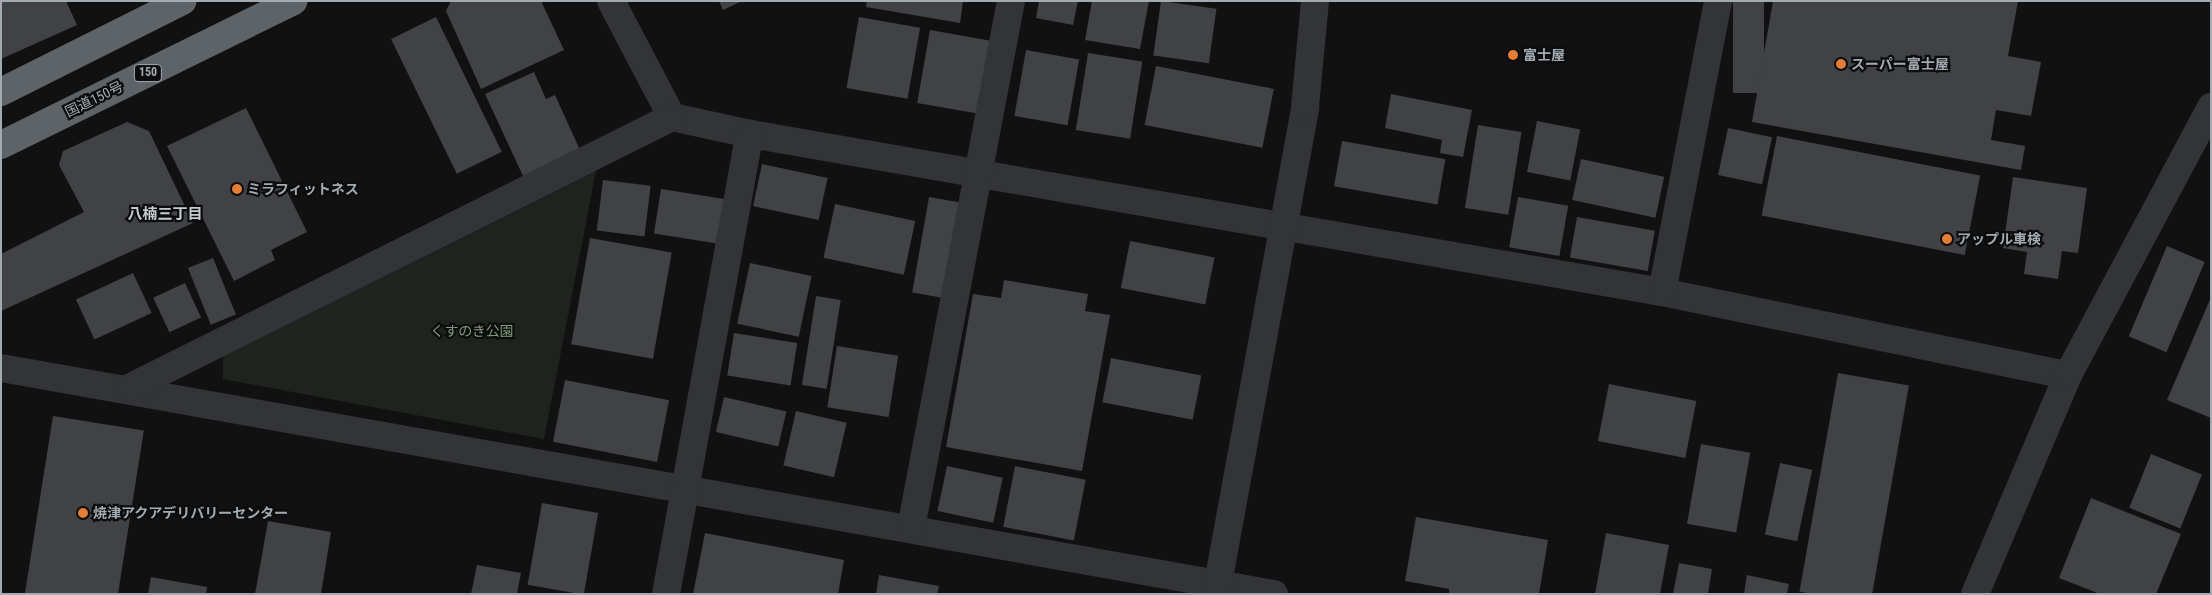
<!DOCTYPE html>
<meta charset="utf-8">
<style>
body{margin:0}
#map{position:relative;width:2212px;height:595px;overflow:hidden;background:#111112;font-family:"Roboto Condensed","Noto Sans JP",sans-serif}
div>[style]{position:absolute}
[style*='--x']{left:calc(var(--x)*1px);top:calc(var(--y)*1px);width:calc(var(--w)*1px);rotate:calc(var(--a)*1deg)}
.green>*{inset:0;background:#1e241d}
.building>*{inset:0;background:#404245;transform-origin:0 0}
.minor>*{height:28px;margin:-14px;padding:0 14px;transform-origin:14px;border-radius:14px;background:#323437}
.highway>*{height:28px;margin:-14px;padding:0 14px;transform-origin:14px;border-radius:14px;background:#5e6367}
.dots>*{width:14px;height:14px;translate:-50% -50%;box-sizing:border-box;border:2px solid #0c0c0d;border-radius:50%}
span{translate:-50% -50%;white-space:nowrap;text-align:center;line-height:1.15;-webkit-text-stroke:4.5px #0c0c0d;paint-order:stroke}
.shield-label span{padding:1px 4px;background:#0c0c0d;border:1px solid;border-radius:4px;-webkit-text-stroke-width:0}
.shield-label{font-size:12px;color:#a3abb2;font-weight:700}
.poi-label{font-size:14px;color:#a3abb2;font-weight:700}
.left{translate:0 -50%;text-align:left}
.street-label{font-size:14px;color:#a3abb2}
.park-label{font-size:14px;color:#819c7b}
.neighbourhood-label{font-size:15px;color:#c3c9ce;font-weight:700}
.frame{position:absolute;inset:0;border:2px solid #a3abb2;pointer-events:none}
</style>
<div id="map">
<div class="green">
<div style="clip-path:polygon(597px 166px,544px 439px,223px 379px,223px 354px)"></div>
</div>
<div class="building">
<div style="clip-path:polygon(1px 1px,66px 1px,77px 25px,1px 59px)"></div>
<div style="clip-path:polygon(451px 1px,541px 1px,564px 50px,481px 89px,446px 11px)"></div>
<div style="clip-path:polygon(719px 1px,742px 1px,723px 10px)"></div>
<div style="clip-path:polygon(867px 1px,963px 1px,960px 23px,866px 7px)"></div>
<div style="clip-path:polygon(1039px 1px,1078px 1px,1073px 25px,1036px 18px)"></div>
<div style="clip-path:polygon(1092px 1px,1149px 1px,1140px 49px,1085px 40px)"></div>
<div style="left:1161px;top:1px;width:56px;height:55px;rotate:8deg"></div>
<div style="left:1733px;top:1px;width:31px;height:92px"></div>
<div style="clip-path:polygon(1773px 1px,2018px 1px,2008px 56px,2041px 62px,2031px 116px,1996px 110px,1991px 140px,2025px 146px,2021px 170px,1752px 122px)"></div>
<div style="left:436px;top:17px;width:150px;height:50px;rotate:64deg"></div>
<div style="left:859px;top:17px;width:62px;height:72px;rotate:10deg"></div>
<div style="left:930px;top:30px;width:63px;height:74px;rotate:10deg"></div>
<div style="left:1026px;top:50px;width:54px;height:67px;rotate:10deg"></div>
<div style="left:1088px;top:53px;width:55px;height:78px;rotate:9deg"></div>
<div style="left:1156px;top:66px;width:120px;height:60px;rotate:11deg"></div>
<div style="clip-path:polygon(534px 72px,546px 99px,555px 95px,580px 150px,523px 176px,485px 94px)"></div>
<div style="clip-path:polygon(1391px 94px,1472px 110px,1463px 157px,1440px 153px,1442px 140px,1385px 128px)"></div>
<div style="clip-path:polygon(246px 108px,307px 232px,271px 250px,275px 260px,234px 281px,167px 146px)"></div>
<div style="left:1537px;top:121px;width:44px;height:52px;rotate:11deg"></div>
<div style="clip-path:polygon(127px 122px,149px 131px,193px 223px,1px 311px,1px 254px,84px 212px,59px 165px,63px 151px)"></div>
<div style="left:1478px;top:125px;width:44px;height:84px;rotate:9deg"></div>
<div style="left:1728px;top:128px;width:45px;height:48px;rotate:12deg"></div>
<div style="left:1777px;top:136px;width:207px;height:81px;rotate:11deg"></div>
<div style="left:1342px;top:141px;width:105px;height:46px;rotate:10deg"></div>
<div style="left:1581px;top:159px;width:85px;height:42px;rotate:12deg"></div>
<div style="left:762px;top:164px;width:67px;height:43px;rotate:12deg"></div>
<div style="clip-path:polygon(2013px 177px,2087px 188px,2078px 253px,2062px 251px,2058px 279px,2024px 274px,2027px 252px,2003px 248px)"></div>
<div style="left:603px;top:180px;width:48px;height:51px;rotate:7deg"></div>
<div style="left:661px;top:189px;width:64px;height:45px;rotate:9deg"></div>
<div style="left:929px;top:197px;width:35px;height:97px;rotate:10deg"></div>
<div style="left:1518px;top:197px;width:51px;height:51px;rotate:10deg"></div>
<div style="left:835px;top:204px;width:82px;height:55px;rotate:12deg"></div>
<div style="left:1577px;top:217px;width:79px;height:41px;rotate:10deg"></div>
<div style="left:590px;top:238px;width:83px;height:108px;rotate:10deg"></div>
<div style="left:1130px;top:241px;width:86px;height:48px;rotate:11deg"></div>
<div style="left:2167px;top:246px;width:41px;height:98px;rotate:23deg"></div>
<div style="left:213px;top:258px;width:61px;height:27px;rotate:68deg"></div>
<div style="left:750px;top:263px;width:63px;height:62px;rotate:12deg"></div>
<div style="left:133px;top:273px;width:44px;height:63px;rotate:65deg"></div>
<div style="clip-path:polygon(1004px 280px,1088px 294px,1085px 311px,1110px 315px,1082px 471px,946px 447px,973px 294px,1001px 298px)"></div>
<div style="left:185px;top:283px;width:38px;height:35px;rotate:65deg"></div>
<div style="left:816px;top:296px;width:25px;height:90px;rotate:9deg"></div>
<div style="clip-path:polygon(2211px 297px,2211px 418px,2167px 400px)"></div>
<div style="left:734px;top:333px;width:64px;height:43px;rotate:9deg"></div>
<div style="left:837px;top:346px;width:62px;height:62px;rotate:9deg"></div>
<div style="left:1111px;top:358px;width:92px;height:45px;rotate:11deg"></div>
<div style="left:1838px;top:373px;width:72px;height:222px;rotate:10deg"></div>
<div style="left:565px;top:380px;width:106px;height:63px;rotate:11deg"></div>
<div style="left:1609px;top:384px;width:89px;height:58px;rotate:11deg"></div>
<div style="left:724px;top:397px;width:64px;height:36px;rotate:13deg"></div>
<div style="left:796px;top:411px;width:52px;height:56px;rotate:13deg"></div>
<div style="left:53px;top:416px;width:92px;height:181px;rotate:9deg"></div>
<div style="left:1701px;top:444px;width:50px;height:81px;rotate:10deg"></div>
<div style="left:2151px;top:454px;width:55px;height:58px;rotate:22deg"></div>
<div style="left:1780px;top:463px;width:33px;height:73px;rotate:12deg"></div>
<div style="left:947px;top:466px;width:57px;height:46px;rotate:12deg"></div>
<div style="left:1015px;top:466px;width:72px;height:62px;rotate:11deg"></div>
<div style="clip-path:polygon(2091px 498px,2181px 534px,2156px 594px,2100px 594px,2059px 578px)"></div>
<div style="left:542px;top:503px;width:57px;height:83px;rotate:10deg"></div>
<div style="clip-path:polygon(1416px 517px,1548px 540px,1539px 594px,1449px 594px,1449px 589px,1405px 581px)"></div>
<div style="clip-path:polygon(268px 521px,331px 532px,321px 594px,255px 594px)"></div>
<div style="clip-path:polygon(705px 533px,844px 560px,838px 594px,693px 594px)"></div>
<div style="clip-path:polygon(1606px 533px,1669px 545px,1660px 594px,1595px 594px)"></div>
<div style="clip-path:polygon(1679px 563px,1712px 569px,1708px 594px,1673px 594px)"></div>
<div style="clip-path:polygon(477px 565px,521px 573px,517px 594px,471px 594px)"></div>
<div style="clip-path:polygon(879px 575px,939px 586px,937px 594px,876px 594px)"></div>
<div style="clip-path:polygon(1747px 575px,1789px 584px,1787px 594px,1744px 594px)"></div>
<div style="clip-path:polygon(151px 577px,207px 587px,206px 594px,148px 594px)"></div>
</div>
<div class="minor">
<div style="--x:611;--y:1;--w:131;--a:62.3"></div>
<div style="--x:672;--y:117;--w:80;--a:12.3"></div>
<div style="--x:750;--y:134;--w:926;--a:9.83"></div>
<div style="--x:1662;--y:292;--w:414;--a:11.6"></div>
<div style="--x:1662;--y:292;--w:296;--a:-79.1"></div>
<div style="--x:1;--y:368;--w:1293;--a:10.07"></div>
<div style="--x:129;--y:388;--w:607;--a:-26.52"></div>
<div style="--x:911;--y:528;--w:536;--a:-79.26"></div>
<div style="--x:666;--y:594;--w:468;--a:-79.7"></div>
<div style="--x:1216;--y:594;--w:495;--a:-79.6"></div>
<div style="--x:1305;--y:107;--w:106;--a:-84.6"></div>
<div style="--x:1975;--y:594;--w:238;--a:-67"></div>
<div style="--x:2068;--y:375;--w:304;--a:-61.9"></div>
</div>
<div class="highway">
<div style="--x:1;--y:92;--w:203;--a:-26.6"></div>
<div style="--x:1;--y:145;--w:326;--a:-26.2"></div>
</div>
<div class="dots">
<div style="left:1513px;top:55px;background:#e47d36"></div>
<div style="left:1841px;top:64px;background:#e47d36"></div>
<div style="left:237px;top:189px;background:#e47d36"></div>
<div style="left:1947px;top:239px;background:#e47d36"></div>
<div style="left:83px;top:513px;background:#e47d36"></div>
</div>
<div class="shield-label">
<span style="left:148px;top:73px">150</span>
</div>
<div class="poi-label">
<span class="left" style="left:1523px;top:55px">富士屋</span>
<span class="left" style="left:1851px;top:64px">スーパー富士屋</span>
<span class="left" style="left:247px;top:189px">ミラフィットネス</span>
<span class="left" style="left:1957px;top:239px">アップル車検</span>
<span class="left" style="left:93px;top:513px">焼津アクアデリバリーセンター</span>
</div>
<div class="street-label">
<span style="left:94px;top:99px;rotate:-26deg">国道150号</span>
</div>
<div class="park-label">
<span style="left:472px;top:331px">くすのき公園</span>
</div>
<div class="neighbourhood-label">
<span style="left:165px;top:215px">八楠三丁目</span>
</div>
<div class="frame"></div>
</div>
